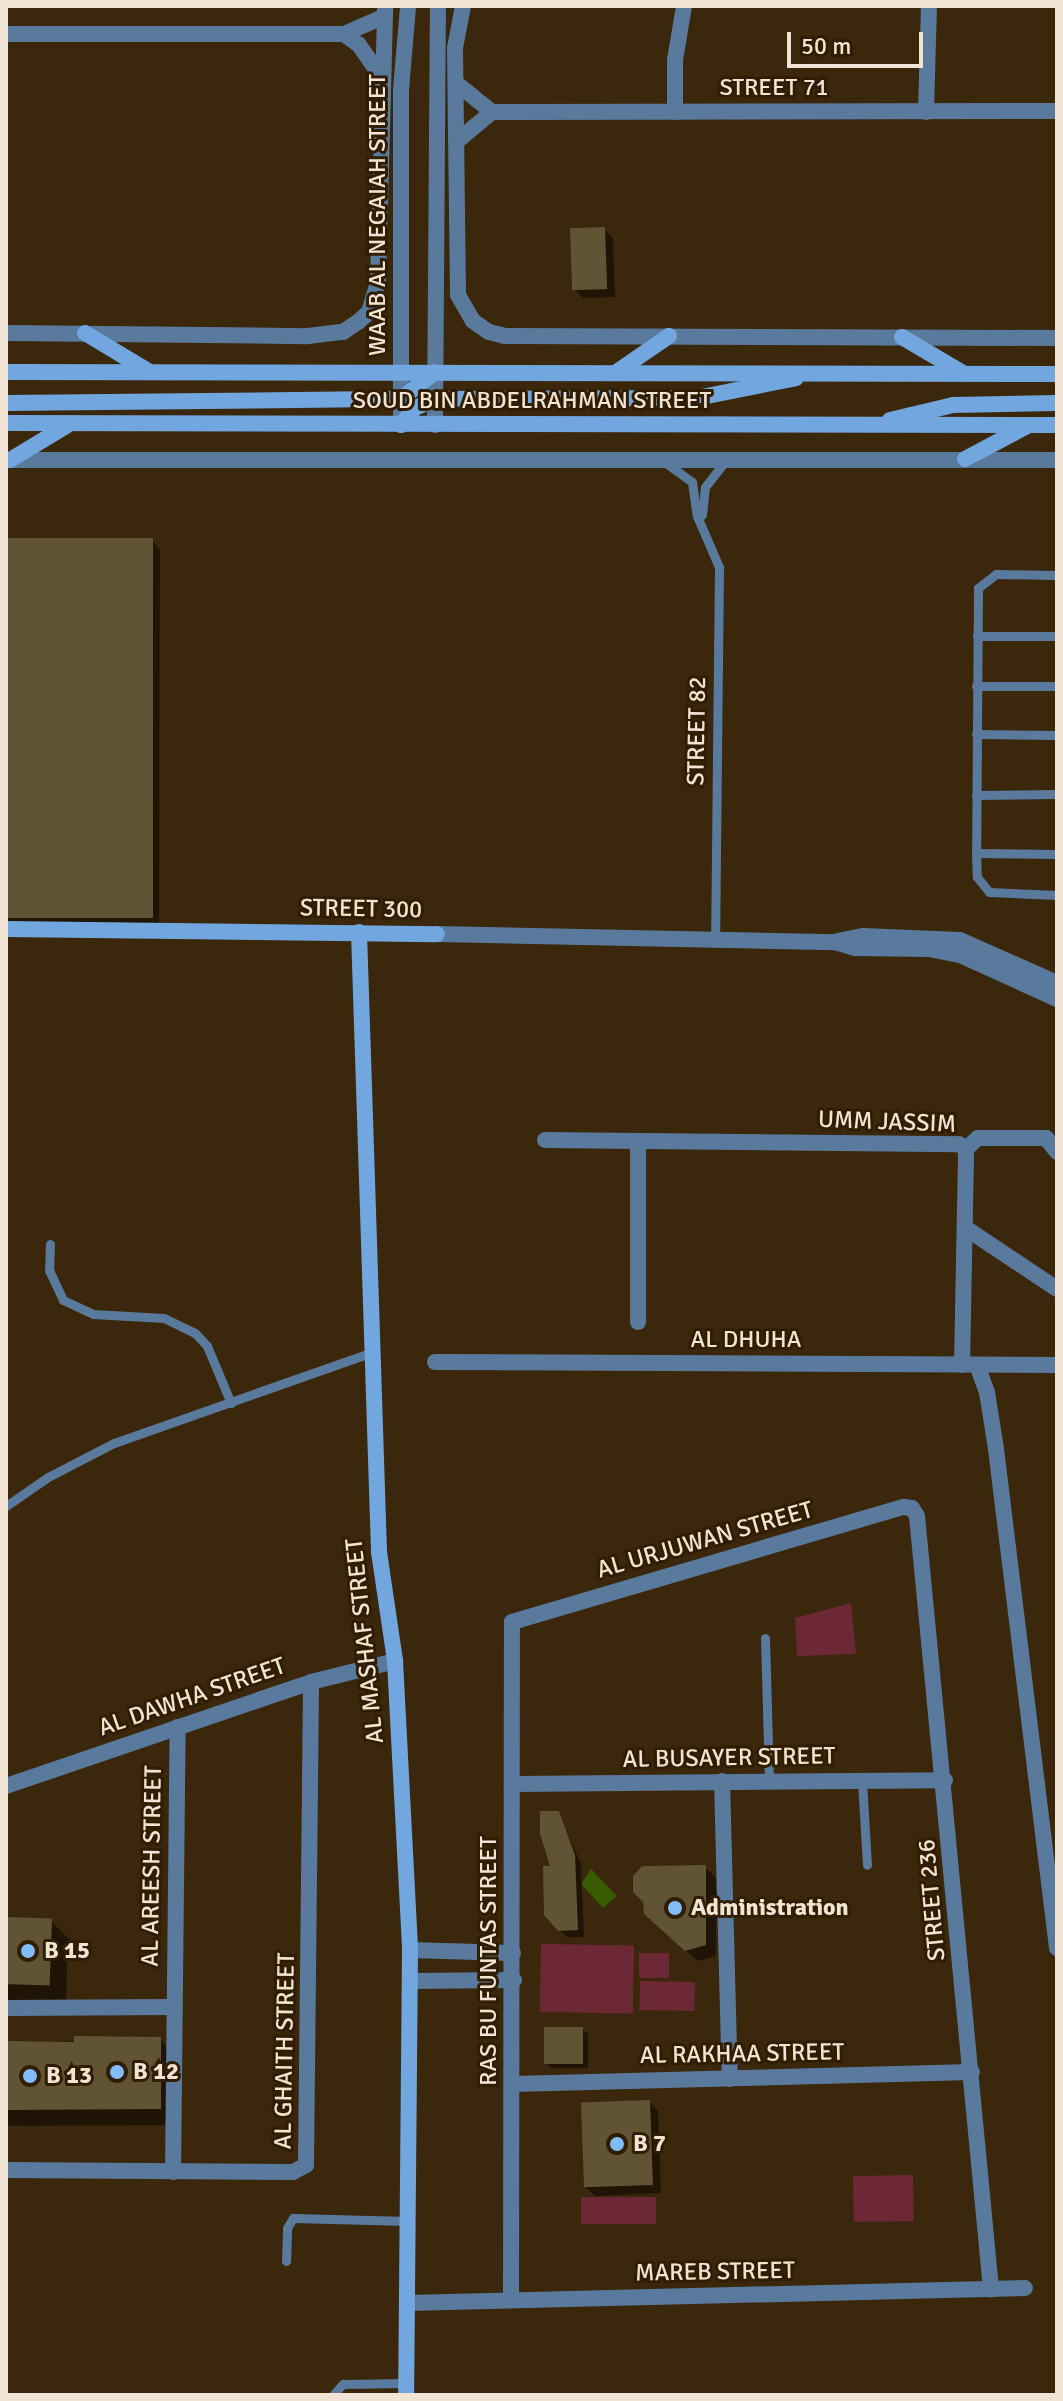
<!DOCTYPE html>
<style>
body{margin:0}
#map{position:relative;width:1063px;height:2401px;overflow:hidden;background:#3b270b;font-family:Signika,sans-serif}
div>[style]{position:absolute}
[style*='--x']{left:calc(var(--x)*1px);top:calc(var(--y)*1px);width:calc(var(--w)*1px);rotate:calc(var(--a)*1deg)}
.green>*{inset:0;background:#6d2836;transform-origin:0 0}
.water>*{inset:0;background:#395c00}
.shadow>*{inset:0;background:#0007}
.building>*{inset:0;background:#605434;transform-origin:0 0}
.lane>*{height:9px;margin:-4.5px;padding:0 4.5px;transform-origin:4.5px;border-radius:4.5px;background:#597a9d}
.street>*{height:16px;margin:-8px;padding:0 8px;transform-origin:8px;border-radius:8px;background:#597a9d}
.secondary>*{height:16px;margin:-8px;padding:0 8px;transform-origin:8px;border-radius:8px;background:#71a6de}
.dots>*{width:22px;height:22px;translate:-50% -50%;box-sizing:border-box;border:4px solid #311d02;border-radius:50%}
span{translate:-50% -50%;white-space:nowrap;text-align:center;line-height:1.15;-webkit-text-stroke:6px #311d02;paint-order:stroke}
.street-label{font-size:24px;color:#f2e4d4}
.poi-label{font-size:24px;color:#f2e4d4;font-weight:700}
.left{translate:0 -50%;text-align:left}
.frame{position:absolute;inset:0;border:8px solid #f2e4d4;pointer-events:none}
.scale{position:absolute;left:787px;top:32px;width:136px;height:36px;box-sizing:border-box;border:4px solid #f2e4d4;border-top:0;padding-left:10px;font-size:24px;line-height:28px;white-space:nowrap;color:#f2e4d4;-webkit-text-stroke:6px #311d02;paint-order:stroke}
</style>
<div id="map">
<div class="green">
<div style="clip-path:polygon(851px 1603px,856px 1654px,797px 1656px,795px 1618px)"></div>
<div style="left:541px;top:1944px;width:93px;height:68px;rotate:1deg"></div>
<div style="left:639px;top:1953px;width:30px;height:25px"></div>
<div style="left:640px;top:1981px;width:55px;height:29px;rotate:1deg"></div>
<div style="left:913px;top:2175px;width:46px;height:60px;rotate:89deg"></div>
<div style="left:581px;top:2197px;width:75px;height:27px"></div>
</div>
<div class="water">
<div style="clip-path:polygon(591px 1869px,617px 1896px,603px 1908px,581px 1884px)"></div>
</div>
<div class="shadow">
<div style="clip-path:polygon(604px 229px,613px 238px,615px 297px,583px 298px,575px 290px)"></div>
<div style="clip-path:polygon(6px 540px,152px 541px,160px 549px,159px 927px,6px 926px)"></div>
<div style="clip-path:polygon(558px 1813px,581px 1864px,584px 1937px,567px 1937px,559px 1930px,553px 1868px)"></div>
<div style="clip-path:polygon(705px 1867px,716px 1878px,716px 1956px,698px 1961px,658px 1925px)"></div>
<div style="clip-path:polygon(6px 1919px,51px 1921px,68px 1938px,66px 2002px,6px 2000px)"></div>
<div style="clip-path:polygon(582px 2029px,588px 2034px,588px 2068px,551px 2068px,546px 2063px)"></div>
<div style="clip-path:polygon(160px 2039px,177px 2056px,177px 2125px,6px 2126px,6px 2043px)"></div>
<div style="clip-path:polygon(649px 2102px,658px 2111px,661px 2193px,595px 2196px,586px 2187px)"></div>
</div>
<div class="building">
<div style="left:605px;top:227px;width:62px;height:35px;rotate:88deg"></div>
<div style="left:6px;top:538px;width:147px;height:380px"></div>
<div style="clip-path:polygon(540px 1811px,559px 1811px,575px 1855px,578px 1930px,558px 1931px,544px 1915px,543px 1866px,550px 1866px,540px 1834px)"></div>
<div style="clip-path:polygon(706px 1865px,706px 1945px,685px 1951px,644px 1914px,643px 1902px,633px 1892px,633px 1876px,642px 1866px)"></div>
<div style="left:6px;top:1917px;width:46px;height:67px;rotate:2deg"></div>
<div style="left:544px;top:2027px;width:39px;height:37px"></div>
<div style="clip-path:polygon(74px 2036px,161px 2037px,161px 2109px,6px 2110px,6px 2041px,74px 2042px)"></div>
<div style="left:650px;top:2100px;width:85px;height:69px;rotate:88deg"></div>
</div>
<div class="lane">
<div style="--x:666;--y:463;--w:32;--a:36"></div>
<div style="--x:692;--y:482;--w:34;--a:82"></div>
<div style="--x:697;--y:516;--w:56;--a:66.7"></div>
<div style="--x:719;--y:567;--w:372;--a:90.6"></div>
<div style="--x:702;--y:515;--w:28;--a:-84"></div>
<div style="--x:705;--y:487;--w:33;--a:-52"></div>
<div style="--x:1057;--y:575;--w:61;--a:-179.1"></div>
<div style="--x:996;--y:574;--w:23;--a:142"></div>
<div style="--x:978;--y:588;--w:265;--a:90.4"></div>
<div style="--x:976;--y:853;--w:24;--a:88"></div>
<div style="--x:977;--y:877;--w:19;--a:51"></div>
<div style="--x:989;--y:892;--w:68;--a:2.5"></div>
<div style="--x:977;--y:636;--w:80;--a:0"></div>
<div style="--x:976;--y:686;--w:81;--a:0"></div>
<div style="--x:976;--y:734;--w:81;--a:0.7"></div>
<div style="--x:976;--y:795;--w:81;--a:-0.7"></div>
<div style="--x:976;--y:853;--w:81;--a:0.7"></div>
<div style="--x:50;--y:1244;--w:26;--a:92"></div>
<div style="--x:49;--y:1270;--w:33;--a:65"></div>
<div style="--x:63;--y:1300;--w:33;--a:25"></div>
<div style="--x:93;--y:1314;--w:71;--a:3.2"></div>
<div style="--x:164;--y:1318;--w:34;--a:26"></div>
<div style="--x:195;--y:1333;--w:18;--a:47"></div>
<div style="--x:207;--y:1346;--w:62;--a:67.2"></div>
<div style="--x:6;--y:1506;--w:51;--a:-34.6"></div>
<div style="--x:48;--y:1477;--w:74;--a:-27.3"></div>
<div style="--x:114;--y:1443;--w:275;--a:-19.4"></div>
<div style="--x:765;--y:1638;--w:144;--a:88.4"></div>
<div style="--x:862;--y:1781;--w:84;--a:86.6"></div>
<div style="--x:286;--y:2261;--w:33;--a:-88"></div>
<div style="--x:287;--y:2228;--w:12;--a:-59"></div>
<div style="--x:293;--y:2218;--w:115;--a:1.5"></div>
<div style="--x:333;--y:2395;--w:15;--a:-48"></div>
<div style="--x:343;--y:2384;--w:64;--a:-0.9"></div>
</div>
<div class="street">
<div style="--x:463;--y:6;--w:43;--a:100.8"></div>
<div style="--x:455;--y:48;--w:247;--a:89.3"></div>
<div style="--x:458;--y:295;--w:30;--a:60"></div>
<div style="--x:473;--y:321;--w:19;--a:35"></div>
<div style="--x:489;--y:332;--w:16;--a:14"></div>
<div style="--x:505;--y:336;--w:552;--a:0.21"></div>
<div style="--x:6;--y:34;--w:338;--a:0"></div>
<div style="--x:344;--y:34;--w:43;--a:-23.6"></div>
<div style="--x:344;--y:34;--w:19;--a:36"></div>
<div style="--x:359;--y:45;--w:35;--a:55"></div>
<div style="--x:456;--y:83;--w:46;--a:38.9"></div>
<div style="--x:675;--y:112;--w:52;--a:-90"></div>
<div style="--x:675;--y:60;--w:55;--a:-80.5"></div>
<div style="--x:926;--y:112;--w:106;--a:-88.4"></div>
<div style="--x:456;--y:142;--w:47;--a:-39.8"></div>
<div style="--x:492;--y:112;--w:565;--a:-0.1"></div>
<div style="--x:6;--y:333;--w:302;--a:0.6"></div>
<div style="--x:308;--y:336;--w:35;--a:-7"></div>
<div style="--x:343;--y:332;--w:18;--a:-34"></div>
<div style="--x:358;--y:322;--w:15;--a:-42"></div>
<div style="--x:369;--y:312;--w:31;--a:-73"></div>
<div style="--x:378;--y:282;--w:276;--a:-88.5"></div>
<div style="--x:401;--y:425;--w:335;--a:-90"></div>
<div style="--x:401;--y:90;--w:84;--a:-85.2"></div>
<div style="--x:435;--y:425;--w:419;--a:-89.6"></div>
<div style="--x:6;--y:460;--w:1051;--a:0"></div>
<div style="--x:437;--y:934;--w:398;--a:1.2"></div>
<div style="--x:835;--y:942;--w:21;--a:17"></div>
<div style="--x:855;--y:948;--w:74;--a:0.8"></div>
<div style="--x:929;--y:949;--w:32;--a:11"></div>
<div style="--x:960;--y:955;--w:107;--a:24.4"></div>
<div style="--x:837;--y:941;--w:26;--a:-11"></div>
<div style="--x:863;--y:936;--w:97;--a:2.4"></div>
<div style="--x:960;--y:940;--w:106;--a:23.9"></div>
<div style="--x:545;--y:1140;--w:414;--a:0.6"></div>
<div style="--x:959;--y:1144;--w:9;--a:36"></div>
<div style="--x:638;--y:1141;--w:181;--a:90"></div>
<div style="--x:966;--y:1149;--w:16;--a:-43"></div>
<div style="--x:978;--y:1138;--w:68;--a:0"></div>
<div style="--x:1046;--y:1138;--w:18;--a:52"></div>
<div style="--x:967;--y:1229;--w:108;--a:33.7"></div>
<div style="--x:435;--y:1362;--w:622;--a:0.28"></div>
<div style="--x:962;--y:1365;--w:216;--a:-88.9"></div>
<div style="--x:977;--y:1365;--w:29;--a:70"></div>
<div style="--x:987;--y:1392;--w:58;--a:81"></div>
<div style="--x:996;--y:1449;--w:503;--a:83.03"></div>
<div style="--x:722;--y:1781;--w:298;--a:88.5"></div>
<div style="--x:514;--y:1784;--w:431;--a:-0.5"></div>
<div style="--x:6;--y:1786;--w:322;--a:-18.8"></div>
<div style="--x:311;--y:1682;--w:87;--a:-14"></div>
<div style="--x:410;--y:1950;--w:103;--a:1.7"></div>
<div style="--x:411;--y:1981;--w:103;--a:-0.6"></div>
<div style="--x:6;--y:2008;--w:169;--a:-0.3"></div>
<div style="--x:513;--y:2084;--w:459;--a:-1.5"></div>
<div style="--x:6;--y:2170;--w:287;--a:0.4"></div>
<div style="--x:293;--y:2172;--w:15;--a:-28"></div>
<div style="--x:306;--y:2165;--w:483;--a:-89.4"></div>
<div style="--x:173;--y:2172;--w:445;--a:-89.4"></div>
<div style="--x:511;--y:2300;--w:678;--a:-89.92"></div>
<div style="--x:512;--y:1622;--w:408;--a:-16.4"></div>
<div style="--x:903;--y:1507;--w:9;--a:6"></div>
<div style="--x:912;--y:1508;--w:9;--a:58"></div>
<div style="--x:917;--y:1516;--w:777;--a:84.53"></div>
<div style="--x:407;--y:2303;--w:618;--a:-1.39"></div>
</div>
<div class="secondary">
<div style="--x:85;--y:333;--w:74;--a:31.1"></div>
<div style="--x:902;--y:337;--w:71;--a:30.5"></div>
<div style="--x:618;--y:371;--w:62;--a:-34.5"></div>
<div style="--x:6;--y:372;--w:1051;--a:0.11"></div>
<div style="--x:6;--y:403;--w:395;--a:-0.6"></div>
<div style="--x:401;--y:399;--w:43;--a:-38.5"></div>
<div style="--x:890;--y:420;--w:65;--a:-13.4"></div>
<div style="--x:953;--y:405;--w:104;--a:-1.1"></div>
<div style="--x:6;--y:423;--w:1051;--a:0.11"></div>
<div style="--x:401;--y:425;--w:22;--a:-51"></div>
<div style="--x:415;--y:408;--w:22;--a:-24"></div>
<div style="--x:435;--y:399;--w:262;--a:-0.2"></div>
<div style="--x:697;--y:398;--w:101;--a:-11.4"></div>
<div style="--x:965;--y:459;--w:70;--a:-28"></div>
<div style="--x:10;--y:460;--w:71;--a:-31.2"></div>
<div style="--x:6;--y:929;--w:431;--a:0.7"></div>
<div style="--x:359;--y:932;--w:620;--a:88.15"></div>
<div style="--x:379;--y:1552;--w:110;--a:81.6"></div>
<div style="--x:395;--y:1661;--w:289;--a:87"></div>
<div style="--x:410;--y:1950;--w:445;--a:90.5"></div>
</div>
<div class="dots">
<div style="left:675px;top:1908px;background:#81bcfa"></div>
<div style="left:28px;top:1951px;background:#81bcfa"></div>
<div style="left:117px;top:2072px;background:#81bcfa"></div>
<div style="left:30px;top:2076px;background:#81bcfa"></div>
<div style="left:617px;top:2144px;background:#81bcfa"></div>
</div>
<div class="street-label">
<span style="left:774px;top:88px">STREET 71</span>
<span style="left:378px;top:215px;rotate:-90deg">WAAB AL NEGAIAH STREET</span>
<span style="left:532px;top:401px">SOUD BIN ABDELRAHMAN STREET</span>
<span style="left:697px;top:731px;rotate:-89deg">STREET 82</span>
<span style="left:361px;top:909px;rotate:1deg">STREET 300</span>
<span style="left:887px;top:1122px;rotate:2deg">UMM JASSIM</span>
<span style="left:746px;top:1340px">AL DHUHA</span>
<span style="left:705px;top:1540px;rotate:-16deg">AL URJUWAN STREET</span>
<span style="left:365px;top:1641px;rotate:-96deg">AL MASHAF STREET</span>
<span style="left:192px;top:1697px;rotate:-19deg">AL DAWHA STREET</span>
<span style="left:729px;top:1758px;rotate:-1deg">AL BUSAYER STREET</span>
<span style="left:152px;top:1866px;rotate:-89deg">AL AREESH STREET</span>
<span style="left:932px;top:1900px;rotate:-95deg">STREET 236</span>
<span style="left:489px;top:1961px;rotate:-90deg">RAS BU FUNTAS STREET</span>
<span style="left:285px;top:2051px;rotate:-89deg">AL GHAITH STREET</span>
<span style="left:742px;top:2054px;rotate:-1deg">AL RAKHAA STREET</span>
<span style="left:715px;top:2272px;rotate:-1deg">MAREB STREET</span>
</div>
<div class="poi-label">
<span class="left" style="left:691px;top:1908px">Administration</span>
<span class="left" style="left:44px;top:1951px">B 15</span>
<span class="left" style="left:133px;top:2072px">B 12</span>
<span class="left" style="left:46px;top:2076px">B 13</span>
<span class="left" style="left:633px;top:2144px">B 7</span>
</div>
<div class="frame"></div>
<div class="scale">50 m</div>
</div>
